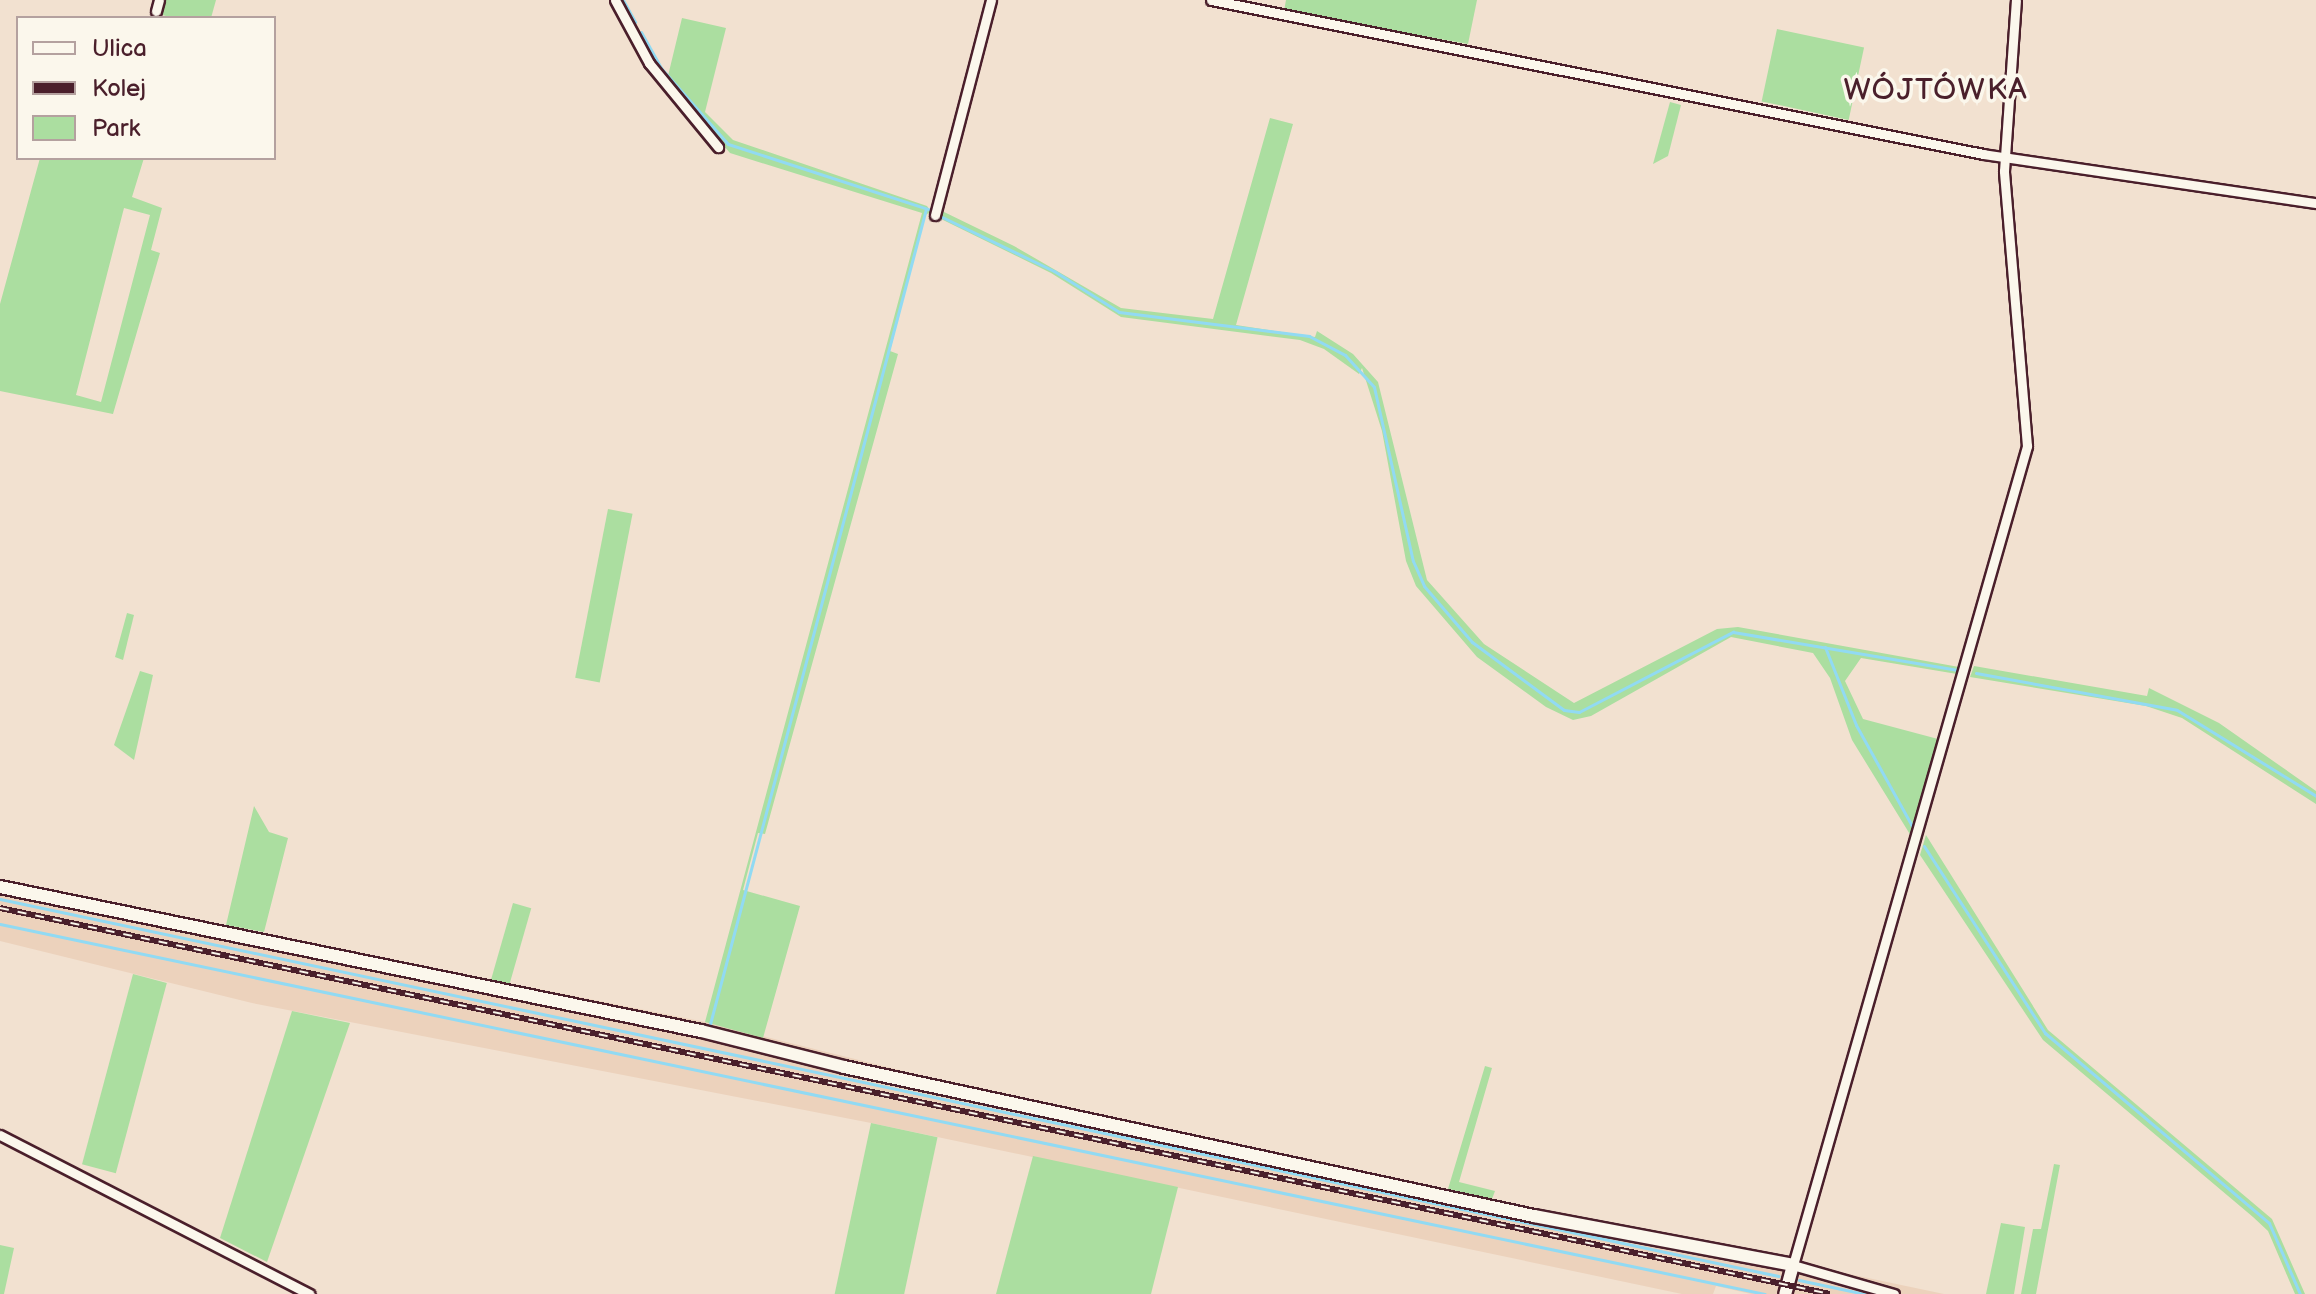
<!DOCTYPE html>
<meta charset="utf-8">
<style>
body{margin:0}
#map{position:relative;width:2316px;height:1294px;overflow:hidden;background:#f2e1d0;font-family:"Balsamiq Sans",sans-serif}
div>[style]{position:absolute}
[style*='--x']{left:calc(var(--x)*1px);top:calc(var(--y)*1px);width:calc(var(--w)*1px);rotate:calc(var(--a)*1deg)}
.built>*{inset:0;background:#ecd2bc}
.green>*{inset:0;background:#abdea0;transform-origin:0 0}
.stream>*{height:3px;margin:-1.5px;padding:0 1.5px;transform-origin:1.5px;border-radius:1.5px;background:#91daf3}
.roads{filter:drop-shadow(2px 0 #4a1f2b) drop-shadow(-2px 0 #4a1f2b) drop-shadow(0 2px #4a1f2b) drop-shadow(0 -2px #4a1f2b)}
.minor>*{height:9px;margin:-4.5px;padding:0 4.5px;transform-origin:4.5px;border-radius:4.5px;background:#fbf7ec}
.tertiary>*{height:12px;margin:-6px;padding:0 6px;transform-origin:6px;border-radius:6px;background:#fbf7ec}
.rail>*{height:6px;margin-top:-3px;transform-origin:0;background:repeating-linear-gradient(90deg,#fbf7ec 0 9px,#4a1f2b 0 18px);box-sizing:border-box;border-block:2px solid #4a1f2b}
span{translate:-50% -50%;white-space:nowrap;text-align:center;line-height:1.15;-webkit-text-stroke:7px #fbf7ec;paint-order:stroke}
.quarter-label{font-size:30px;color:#4a1f2b;letter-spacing:2px}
.legend{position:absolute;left:16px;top:16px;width:260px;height:144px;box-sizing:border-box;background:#fbf7ec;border:2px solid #b4a19f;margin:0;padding:10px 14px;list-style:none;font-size:24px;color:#4a1f2b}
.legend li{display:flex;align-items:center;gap:16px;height:40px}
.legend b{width:40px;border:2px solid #b4a19f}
</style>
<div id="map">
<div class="built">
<div style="clip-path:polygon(0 882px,705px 1022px,1008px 1097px,1944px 1294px,1751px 1294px,1716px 1286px,1713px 1294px,1682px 1294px,871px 1123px,252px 1003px,0 941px)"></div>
</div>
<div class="green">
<div style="clip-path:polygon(162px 0,216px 0,211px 18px,173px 18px,159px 14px)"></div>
<div style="clip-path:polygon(1286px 0,1477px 0,1468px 44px,1284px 11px)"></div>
<div style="clip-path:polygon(682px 18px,726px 28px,705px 112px,733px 140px,927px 206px,931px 212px,925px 215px,890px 351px,898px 354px,765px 834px,758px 833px,743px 890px,800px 906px,763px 1038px,705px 1022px,922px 213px,730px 153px,667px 80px)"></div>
<div style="left:1777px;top:29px;width:89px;height:74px;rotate:12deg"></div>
<div style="clip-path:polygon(1670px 102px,1681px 105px,1668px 156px,1653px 164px)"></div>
<div style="clip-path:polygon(1270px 118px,1293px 124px,1236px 325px,1315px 337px,1317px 331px,1353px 354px,1378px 382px,1427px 580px,1484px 644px,1574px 703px,1717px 629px,1738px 627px,1959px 667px,1957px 674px,1861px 658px,1845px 681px,1863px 719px,1938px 739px,1911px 836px,1852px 740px,1830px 678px,1813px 653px,1731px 637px,1591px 716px,1573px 720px,1546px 707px,1477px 657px,1416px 586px,1406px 561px,1382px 431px,1362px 368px,1359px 374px,1324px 349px,1300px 340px,1121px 317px,1051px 273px,939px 218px,942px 211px,1014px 246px,1121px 308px,1213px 319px)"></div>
<div style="clip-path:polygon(evenodd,40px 158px,144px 158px,132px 197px,162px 208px,151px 250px,160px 253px,113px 414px,0 391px,0 304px,40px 158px,124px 208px,150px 215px,101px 402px,76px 395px,124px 208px)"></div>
<div style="left:608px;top:509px;width:25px;height:172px;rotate:11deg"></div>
<div style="clip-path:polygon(127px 613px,134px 615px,123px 660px,115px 657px)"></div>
<div style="clip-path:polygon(1974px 666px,2147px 696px,2149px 688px,2219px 723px,2316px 791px,2316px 804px,2182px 718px,2146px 706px,1970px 677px)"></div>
<div style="clip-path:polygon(140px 671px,153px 675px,134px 760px,114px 745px)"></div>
<div style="clip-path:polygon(254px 806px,269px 832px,288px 838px,264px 932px,226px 925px)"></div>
<div style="clip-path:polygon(1926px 835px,2048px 1030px,2272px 1219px,2305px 1294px,2295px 1294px,2268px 1231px,2253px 1217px,2043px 1040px,1920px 855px)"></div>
<div style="left:513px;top:903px;width:19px;height:80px;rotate:16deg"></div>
<div style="left:133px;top:974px;width:35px;height:197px;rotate:15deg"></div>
<div style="clip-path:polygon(292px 1011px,350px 1023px,267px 1262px,220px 1238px)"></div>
<div style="clip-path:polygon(1485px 1066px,1492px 1068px,1459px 1182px,1495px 1191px,1492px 1199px,1448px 1189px)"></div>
<div style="left:871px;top:1123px;width:68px;height:178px;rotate:12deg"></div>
<div style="clip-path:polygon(1033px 1156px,1178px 1187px,1151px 1294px,996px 1294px)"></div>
<div style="clip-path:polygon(2054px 1164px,2060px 1165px,2036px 1294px,2021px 1294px,2033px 1229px,2041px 1229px)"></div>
<div style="clip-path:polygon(2001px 1223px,2025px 1227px,2014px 1294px,1986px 1294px)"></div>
<div style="clip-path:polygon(0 1245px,14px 1248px,4px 1294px,0 1294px)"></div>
</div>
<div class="stream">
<div style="--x:623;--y:0;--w:25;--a:61"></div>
<div style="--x:641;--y:32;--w:41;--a:60.9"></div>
<div style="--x:661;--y:68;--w:101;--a:48.6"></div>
<div style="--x:728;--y:144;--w:213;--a:18"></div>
<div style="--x:940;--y:216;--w:127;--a:25.8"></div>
<div style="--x:1054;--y:271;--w:77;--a:32.2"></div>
<div style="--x:1119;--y:312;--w:192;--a:7.2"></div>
<div style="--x:1309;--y:336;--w:41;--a:27.8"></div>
<div style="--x:1345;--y:355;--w:43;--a:47.8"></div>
<div style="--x:1374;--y:387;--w:178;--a:77.4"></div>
<div style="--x:1413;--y:561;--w:27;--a:66"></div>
<div style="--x:1424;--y:586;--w:74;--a:49.4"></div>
<div style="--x:1472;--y:642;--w:114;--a:36.5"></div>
<div style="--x:1564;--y:710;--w:15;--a:8"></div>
<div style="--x:1579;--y:712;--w:174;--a:-27.5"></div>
<div style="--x:1733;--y:632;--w:228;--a:9.6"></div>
<div style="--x:1825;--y:647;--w:84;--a:68.3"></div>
<div style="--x:1856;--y:725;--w:115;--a:61"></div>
<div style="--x:1976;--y:673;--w:204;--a:10.4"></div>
<div style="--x:2177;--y:710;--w:163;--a:31.7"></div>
<div style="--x:1924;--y:846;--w:223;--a:57.1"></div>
<div style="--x:2045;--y:1033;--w:294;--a:40.3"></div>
<div style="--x:2269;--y:1223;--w:77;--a:66.4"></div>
<div style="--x:0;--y:899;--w:1818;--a:11.97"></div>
<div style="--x:0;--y:924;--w:1803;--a:11.84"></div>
<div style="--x:710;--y:1024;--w:843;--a:-75.16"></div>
<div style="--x:1799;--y:1280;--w:67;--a:12"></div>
</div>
<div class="roads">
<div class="minor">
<div style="--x:615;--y:0;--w:72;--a:61.6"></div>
<div style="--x:649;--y:63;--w:109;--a:50.6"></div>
<div style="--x:1211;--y:0;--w:787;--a:11.28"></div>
<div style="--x:1983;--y:154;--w:337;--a:8.4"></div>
<div style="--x:156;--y:11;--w:11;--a:-75"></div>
<div style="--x:935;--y:215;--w:222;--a:-75.4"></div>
<div style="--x:0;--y:1135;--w:348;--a:27.2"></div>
<div style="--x:1894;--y:1294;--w:105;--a:-164"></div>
<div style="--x:1793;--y:1265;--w:852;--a:-74.05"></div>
<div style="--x:2027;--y:446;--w:276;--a:-94.8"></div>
<div style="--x:2004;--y:171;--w:171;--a:-86"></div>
</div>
<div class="tertiary">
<div style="--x:0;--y:887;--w:716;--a:11.61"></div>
<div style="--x:701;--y:1031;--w:147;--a:14.1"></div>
<div style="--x:844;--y:1067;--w:706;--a:12.19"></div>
<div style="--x:1534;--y:1216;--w:264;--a:10.7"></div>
<div style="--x:1793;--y:1265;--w:30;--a:105"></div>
</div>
</div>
<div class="rail">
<div style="--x:0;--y:908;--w:1870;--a:11.91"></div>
</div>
<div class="quarter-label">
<span style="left:1936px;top:90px">WÓJTÓWKA</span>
</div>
<ul class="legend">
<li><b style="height:10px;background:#fbf7ec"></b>Ulica</li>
<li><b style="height:10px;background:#4a1f2b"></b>Kolej</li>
<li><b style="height:22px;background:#abdea0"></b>Park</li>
</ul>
</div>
